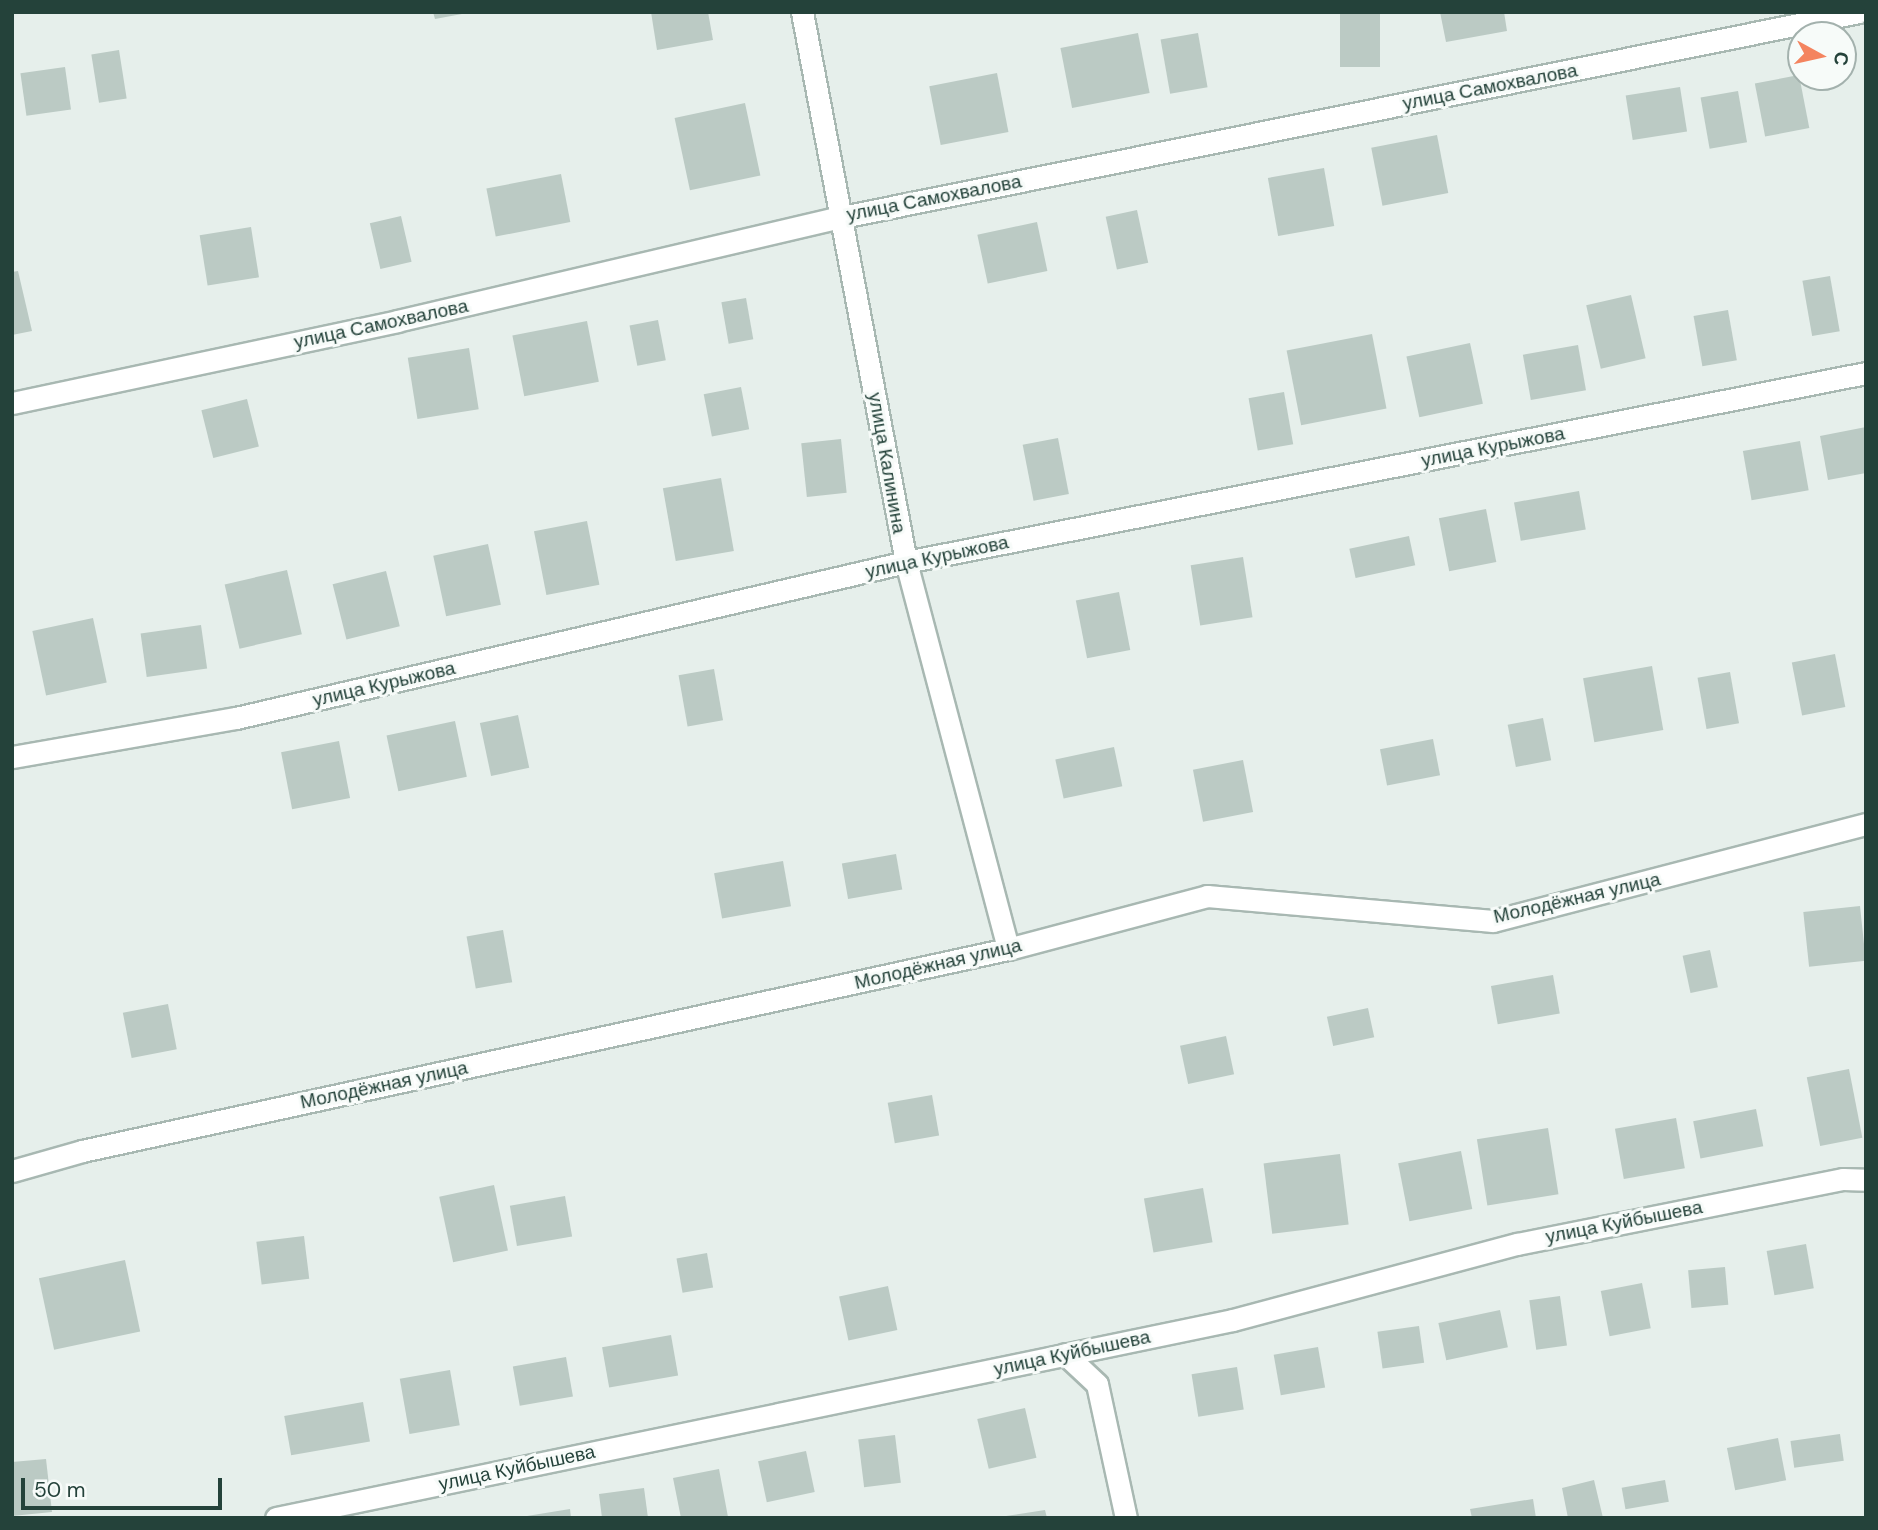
<!DOCTYPE html>
<meta charset="utf-8">
<style>
body{margin:0}
#map{position:relative;width:1878px;height:1530px;overflow:hidden;background:#e6efeb;font-family:"DM Sans",sans-serif}
div>[style]{position:absolute}
[style*='--x']{left:calc(var(--x)*1px);top:calc(var(--y)*1px);width:calc(var(--w)*1px);rotate:calc(var(--a)*1deg)}
.building>*{inset:0;background:#bbcac4;transform-origin:0 0}
.roads{filter:drop-shadow(2px 0 #a8b8b2) drop-shadow(-2px 0 #a8b8b2) drop-shadow(0 2px #a8b8b2) drop-shadow(0 -2px #a8b8b2)}
.minor>*{height:21px;margin:-10.5px;padding:0 10.5px;transform-origin:10.5px;border-radius:10.5px;background:#fff}
span{translate:-50% -50%;white-space:nowrap;text-align:center;line-height:1.15;-webkit-text-stroke:6px #f7fbf9;paint-order:stroke}
.street-label{font-size:19px;color:#24423a}
.frame{position:absolute;inset:0;border:14px solid #24423a;pointer-events:none}
.north{position:absolute;left:1787px;top:21px;width:70px;height:70px;box-sizing:border-box;background:#f7fbf9;border:2px solid #a3b1ad;border-radius:50%;rotate:98deg;font-size:19px;font-weight:700;line-height:28px;text-align:center;color:#24423a}
.north::after{content:'';display:block;margin:auto;width:24px;height:32px;background:#f4845f;clip-path:polygon(50% 0,100% 100%,50% 72%,0 100%)}
.scale{position:absolute;left:21px;top:1478px;width:201px;height:32px;box-sizing:border-box;border:4px solid #24423a;border-top:0;padding-left:9px;font-size:21px;line-height:24px;white-space:nowrap;color:#24423a;-webkit-text-stroke:5px #f7fbf9;paint-order:stroke}
</style>
<div id="map">
<div class="building">
<div style="clip-path:polygon(433px 12px,462px 12px,462px 14px,435px 19px)"></div>
<div style="clip-path:polygon(651px 12px,708px 12px,713px 40px,657px 50px)"></div>
<div style="left:1340px;top:12px;width:40px;height:55px"></div>
<div style="clip-path:polygon(1440px 12px,1504px 12px,1507px 31px,1446px 42px)"></div>
<div style="left:1138px;top:33px;width:61px;height:79px;rotate:79deg"></div>
<div style="left:1198px;top:33px;width:55px;height:38px;rotate:80deg"></div>
<div style="left:119px;top:50px;width:49px;height:28px;rotate:81deg"></div>
<div style="left:65px;top:67px;width:43px;height:45px;rotate:82deg"></div>
<div style="left:997px;top:73px;width:60px;height:69px;rotate:79deg"></div>
<div style="left:1799px;top:75px;width:54px;height:45px;rotate:79deg"></div>
<div style="left:1680px;top:87px;width:45px;height:55px;rotate:81deg"></div>
<div style="left:1738px;top:91px;width:52px;height:38px;rotate:80deg"></div>
<div style="left:745px;top:103px;width:74px;height:72px;rotate:78deg"></div>
<div style="left:1437px;top:135px;width:59px;height:67px;rotate:79deg"></div>
<div style="left:1324px;top:168px;width:59px;height:57px;rotate:80deg"></div>
<div style="left:561px;top:174px;width:49px;height:76px;rotate:79deg"></div>
<div style="left:1137px;top:210px;width:54px;height:32px;rotate:78deg"></div>
<div style="left:401px;top:216px;width:47px;height:32px;rotate:77deg"></div>
<div style="left:1037px;top:222px;width:50px;height:61px;rotate:78deg"></div>
<div style="left:251px;top:227px;width:51px;height:52px;rotate:81deg"></div>
<div style="clip-path:polygon(18px 271px,32px 331px,12px 335px,12px 272px)"></div>
<div style="left:1830px;top:276px;width:56px;height:28px;rotate:80deg"></div>
<div style="left:1631px;top:295px;width:65px;height:46px;rotate:77deg"></div>
<div style="left:746px;top:298px;width:42px;height:25px;rotate:80deg"></div>
<div style="left:1728px;top:310px;width:51px;height:35px;rotate:80deg"></div>
<div style="left:658px;top:320px;width:41px;height:29px;rotate:79deg"></div>
<div style="left:587px;top:321px;width:62px;height:76px;rotate:79deg"></div>
<div style="left:1372px;top:334px;width:76px;height:87px;rotate:79deg"></div>
<div style="left:1470px;top:343px;width:62px;height:65px;rotate:78deg"></div>
<div style="left:1578px;top:345px;width:46px;height:56px;rotate:80deg"></div>
<div style="left:469px;top:348px;width:62px;height:62px;rotate:81deg"></div>
<div style="left:741px;top:387px;width:43px;height:38px;rotate:79deg"></div>
<div style="left:1284px;top:392px;width:53px;height:36px;rotate:80deg"></div>
<div style="left:247px;top:399px;width:49px;height:47px;rotate:76deg"></div>
<div style="clip-path:polygon(1866px 427px,1866px 473px,1828px 480px,1820px 436px)"></div>
<div style="left:1058px;top:438px;width:57px;height:36px;rotate:79deg"></div>
<div style="left:841px;top:439px;width:54px;height:40px;rotate:84deg"></div>
<div style="left:1800px;top:441px;width:50px;height:58px;rotate:80deg"></div>
<div style="left:721px;top:478px;width:74px;height:59px;rotate:80deg"></div>
<div style="left:1579px;top:491px;width:39px;height:66px;rotate:80deg"></div>
<div style="left:1486px;top:509px;width:54px;height:48px;rotate:79deg"></div>
<div style="left:587px;top:521px;width:65px;height:54px;rotate:79deg"></div>
<div style="left:1409px;top:536px;width:30px;height:61px;rotate:78deg"></div>
<div style="left:488px;top:544px;width:62px;height:56px;rotate:78deg"></div>
<div style="left:1243px;top:557px;width:61px;height:53px;rotate:81deg"></div>
<div style="left:287px;top:570px;width:66px;height:64px;rotate:77deg"></div>
<div style="left:386px;top:571px;width:57px;height:55px;rotate:76deg"></div>
<div style="left:1119px;top:592px;width:59px;height:44px;rotate:79deg"></div>
<div style="left:93px;top:618px;width:66px;height:62px;rotate:78deg"></div>
<div style="left:201px;top:625px;width:44px;height:61px;rotate:82deg"></div>
<div style="left:1835px;top:654px;width:54px;height:44px;rotate:79deg"></div>
<div style="left:1652px;top:666px;width:65px;height:70px;rotate:80deg"></div>
<div style="left:714px;top:669px;width:52px;height:36px;rotate:80deg"></div>
<div style="left:1730px;top:672px;width:52px;height:33px;rotate:80deg"></div>
<div style="left:518px;top:715px;width:54px;height:39px;rotate:78deg"></div>
<div style="left:1543px;top:718px;width:43px;height:36px;rotate:79deg"></div>
<div style="left:455px;top:721px;width:57px;height:70px;rotate:78deg"></div>
<div style="left:1433px;top:739px;width:37px;height:54px;rotate:79deg"></div>
<div style="left:339px;top:741px;width:58px;height:59px;rotate:79deg"></div>
<div style="left:1114px;top:747px;width:40px;height:60px;rotate:78deg"></div>
<div style="left:1243px;top:760px;width:53px;height:51px;rotate:79deg"></div>
<div style="left:896px;top:854px;width:36px;height:55px;rotate:80deg"></div>
<div style="left:783px;top:861px;width:46px;height:70px;rotate:80deg"></div>
<div style="left:1860px;top:906px;width:55px;height:57px;rotate:84deg"></div>
<div style="left:503px;top:930px;width:53px;height:37px;rotate:80deg"></div>
<div style="left:1710px;top:950px;width:38px;height:28px;rotate:78deg"></div>
<div style="left:1553px;top:975px;width:39px;height:63px;rotate:80deg"></div>
<div style="left:168px;top:1004px;width:46px;height:46px;rotate:79deg"></div>
<div style="left:1368px;top:1008px;width:30px;height:42px;rotate:78deg"></div>
<div style="left:1226px;top:1036px;width:39px;height:47px;rotate:78deg"></div>
<div style="left:1849px;top:1069px;width:70px;height:43px;rotate:79deg"></div>
<div style="left:932px;top:1095px;width:41px;height:45px;rotate:80deg"></div>
<div style="left:1756px;top:1109px;width:38px;height:64px;rotate:79deg"></div>
<div style="left:1676px;top:1118px;width:51px;height:62px;rotate:80deg"></div>
<div style="left:1548px;top:1128px;width:67px;height:72px;rotate:81deg"></div>
<div style="left:1461px;top:1151px;width:59px;height:64px;rotate:79deg"></div>
<div style="left:1340px;top:1154px;width:71px;height:77px;rotate:83deg"></div>
<div style="left:494px;top:1185px;width:67px;height:56px;rotate:78deg"></div>
<div style="left:1203px;top:1188px;width:55px;height:60px;rotate:80deg"></div>
<div style="left:565px;top:1196px;width:41px;height:56px;rotate:80deg"></div>
<div style="left:304px;top:1236px;width:43px;height:48px;rotate:83deg"></div>
<div style="left:1806px;top:1244px;width:45px;height:40px;rotate:80deg"></div>
<div style="left:707px;top:1253px;width:35px;height:31px;rotate:80deg"></div>
<div style="left:125px;top:1260px;width:73px;height:88px;rotate:78deg"></div>
<div style="left:1725px;top:1267px;width:38px;height:37px;rotate:85deg"></div>
<div style="left:1642px;top:1283px;width:46px;height:42px;rotate:79deg"></div>
<div style="left:888px;top:1286px;width:45px;height:50px;rotate:78deg"></div>
<div style="left:1560px;top:1296px;width:50px;height:31px;rotate:82deg"></div>
<div style="left:1500px;top:1310px;width:38px;height:63px;rotate:78deg"></div>
<div style="left:1419px;top:1326px;width:37px;height:42px;rotate:82deg"></div>
<div style="left:671px;top:1335px;width:41px;height:70px;rotate:80deg"></div>
<div style="left:1318px;top:1347px;width:41px;height:45px;rotate:80deg"></div>
<div style="left:566px;top:1357px;width:40px;height:54px;rotate:80deg"></div>
<div style="left:1237px;top:1367px;width:43px;height:46px;rotate:81deg"></div>
<div style="left:450px;top:1370px;width:56px;height:51px;rotate:80deg"></div>
<div style="left:363px;top:1402px;width:40px;height:80px;rotate:80deg"></div>
<div style="left:1025px;top:1408px;width:51px;height:49px;rotate:77deg"></div>
<div style="left:1840px;top:1434px;width:27px;height:50px;rotate:82deg"></div>
<div style="left:895px;top:1435px;width:48px;height:37px;rotate:83deg"></div>
<div style="left:1778px;top:1438px;width:43px;height:52px;rotate:79deg"></div>
<div style="left:806px;top:1451px;width:42px;height:49px;rotate:78deg"></div>
<div style="clip-path:polygon(46px 1459px,52px 1512px,12px 1516px,12px 1462px)"></div>
<div style="clip-path:polygon(719px 1469px,728px 1517px,681px 1518px,673px 1478px)"></div>
<div style="clip-path:polygon(1594px 1480px,1603px 1518px,1568px 1518px,1562px 1488px)"></div>
<div style="left:1665px;top:1480px;width:22px;height:44px;rotate:80deg"></div>
<div style="clip-path:polygon(644px 1488px,648px 1518px,602px 1518px,599px 1494px)"></div>
<div style="clip-path:polygon(1533px 1499px,1536px 1518px,1472px 1518px,1470px 1509px)"></div>
<div style="clip-path:polygon(570px 1509px,571px 1518px,528px 1518px,527px 1516px)"></div>
<div style="clip-path:polygon(1045px 1510px,1047px 1518px,1006px 1518px,1006px 1516px)"></div>
</div>
<div class="roads">
<div class="minor">
<div style="--x:802;--y:12;--w:560;--a:79.29"></div>
<div style="--x:906;--y:562;--w:400;--a:75.2"></div>
<div style="--x:12;--y:403;--w:394;--a:-12"></div>
<div style="--x:397;--y:321;--w:457;--a:-13.2"></div>
<div style="--x:842;--y:217;--w:1037;--a:-11.4"></div>
<div style="--x:12;--y:757;--w:227;--a:-9.9"></div>
<div style="--x:236;--y:718;--w:688;--a:-13.11"></div>
<div style="--x:906;--y:562;--w:978;--a:-11.14"></div>
<div style="--x:12;--y:1171;--w:73;--a:-15.9"></div>
<div style="--x:82;--y:1151;--w:948;--a:-12.31"></div>
<div style="--x:1008;--y:949;--w:206;--a:-14.9"></div>
<div style="--x:1207;--y:896;--w:287;--a:5"></div>
<div style="--x:1493;--y:921;--w:385;--a:-14.6"></div>
<div style="--x:1065;--y:1354;--w:44;--a:43.2"></div>
<div style="--x:1097;--y:1384;--w:137;--a:77.8"></div>
<div style="--x:276;--y:1518;--w:977;--a:-11.69"></div>
<div style="--x:1233;--y:1320;--w:294;--a:-15"></div>
<div style="--x:1517;--y:1244;--w:332;--a:-11.3"></div>
<div style="--x:1843;--y:1179;--w:23;--a:2"></div>
</div>
</div>
<div class="street-label">
<span style="left:1490px;top:87px;rotate:-11deg">улица Самохвалова</span>
<span style="left:934px;top:198px;rotate:-11deg">улица Самохвалова</span>
<span style="left:381px;top:324px;rotate:-12deg">улица Самохвалова</span>
<span style="left:1493px;top:447px;rotate:-11deg">улица Курыжова</span>
<span style="left:887px;top:463px;rotate:80deg">улица Калинина</span>
<span style="left:937px;top:557px;rotate:-12deg">улица Курыжова</span>
<span style="left:384px;top:684px;rotate:-13deg">улица Курыжова</span>
<span style="left:1577px;top:898px;rotate:-13deg">Молодёжная улица</span>
<span style="left:938px;top:964px;rotate:-13deg">Молодёжная улица</span>
<span style="left:384px;top:1085px;rotate:-12deg">Молодёжная улица</span>
<span style="left:1624px;top:1222px;rotate:-11deg">улица Куйбышева</span>
<span style="left:1072px;top:1353px;rotate:-12deg">улица Куйбышева</span>
<span style="left:517px;top:1468px;rotate:-12deg">улица Куйбышева</span>
</div>
<div class="frame"></div>
<div class="north">С</div>
<div class="scale">50 m</div>
</div>
